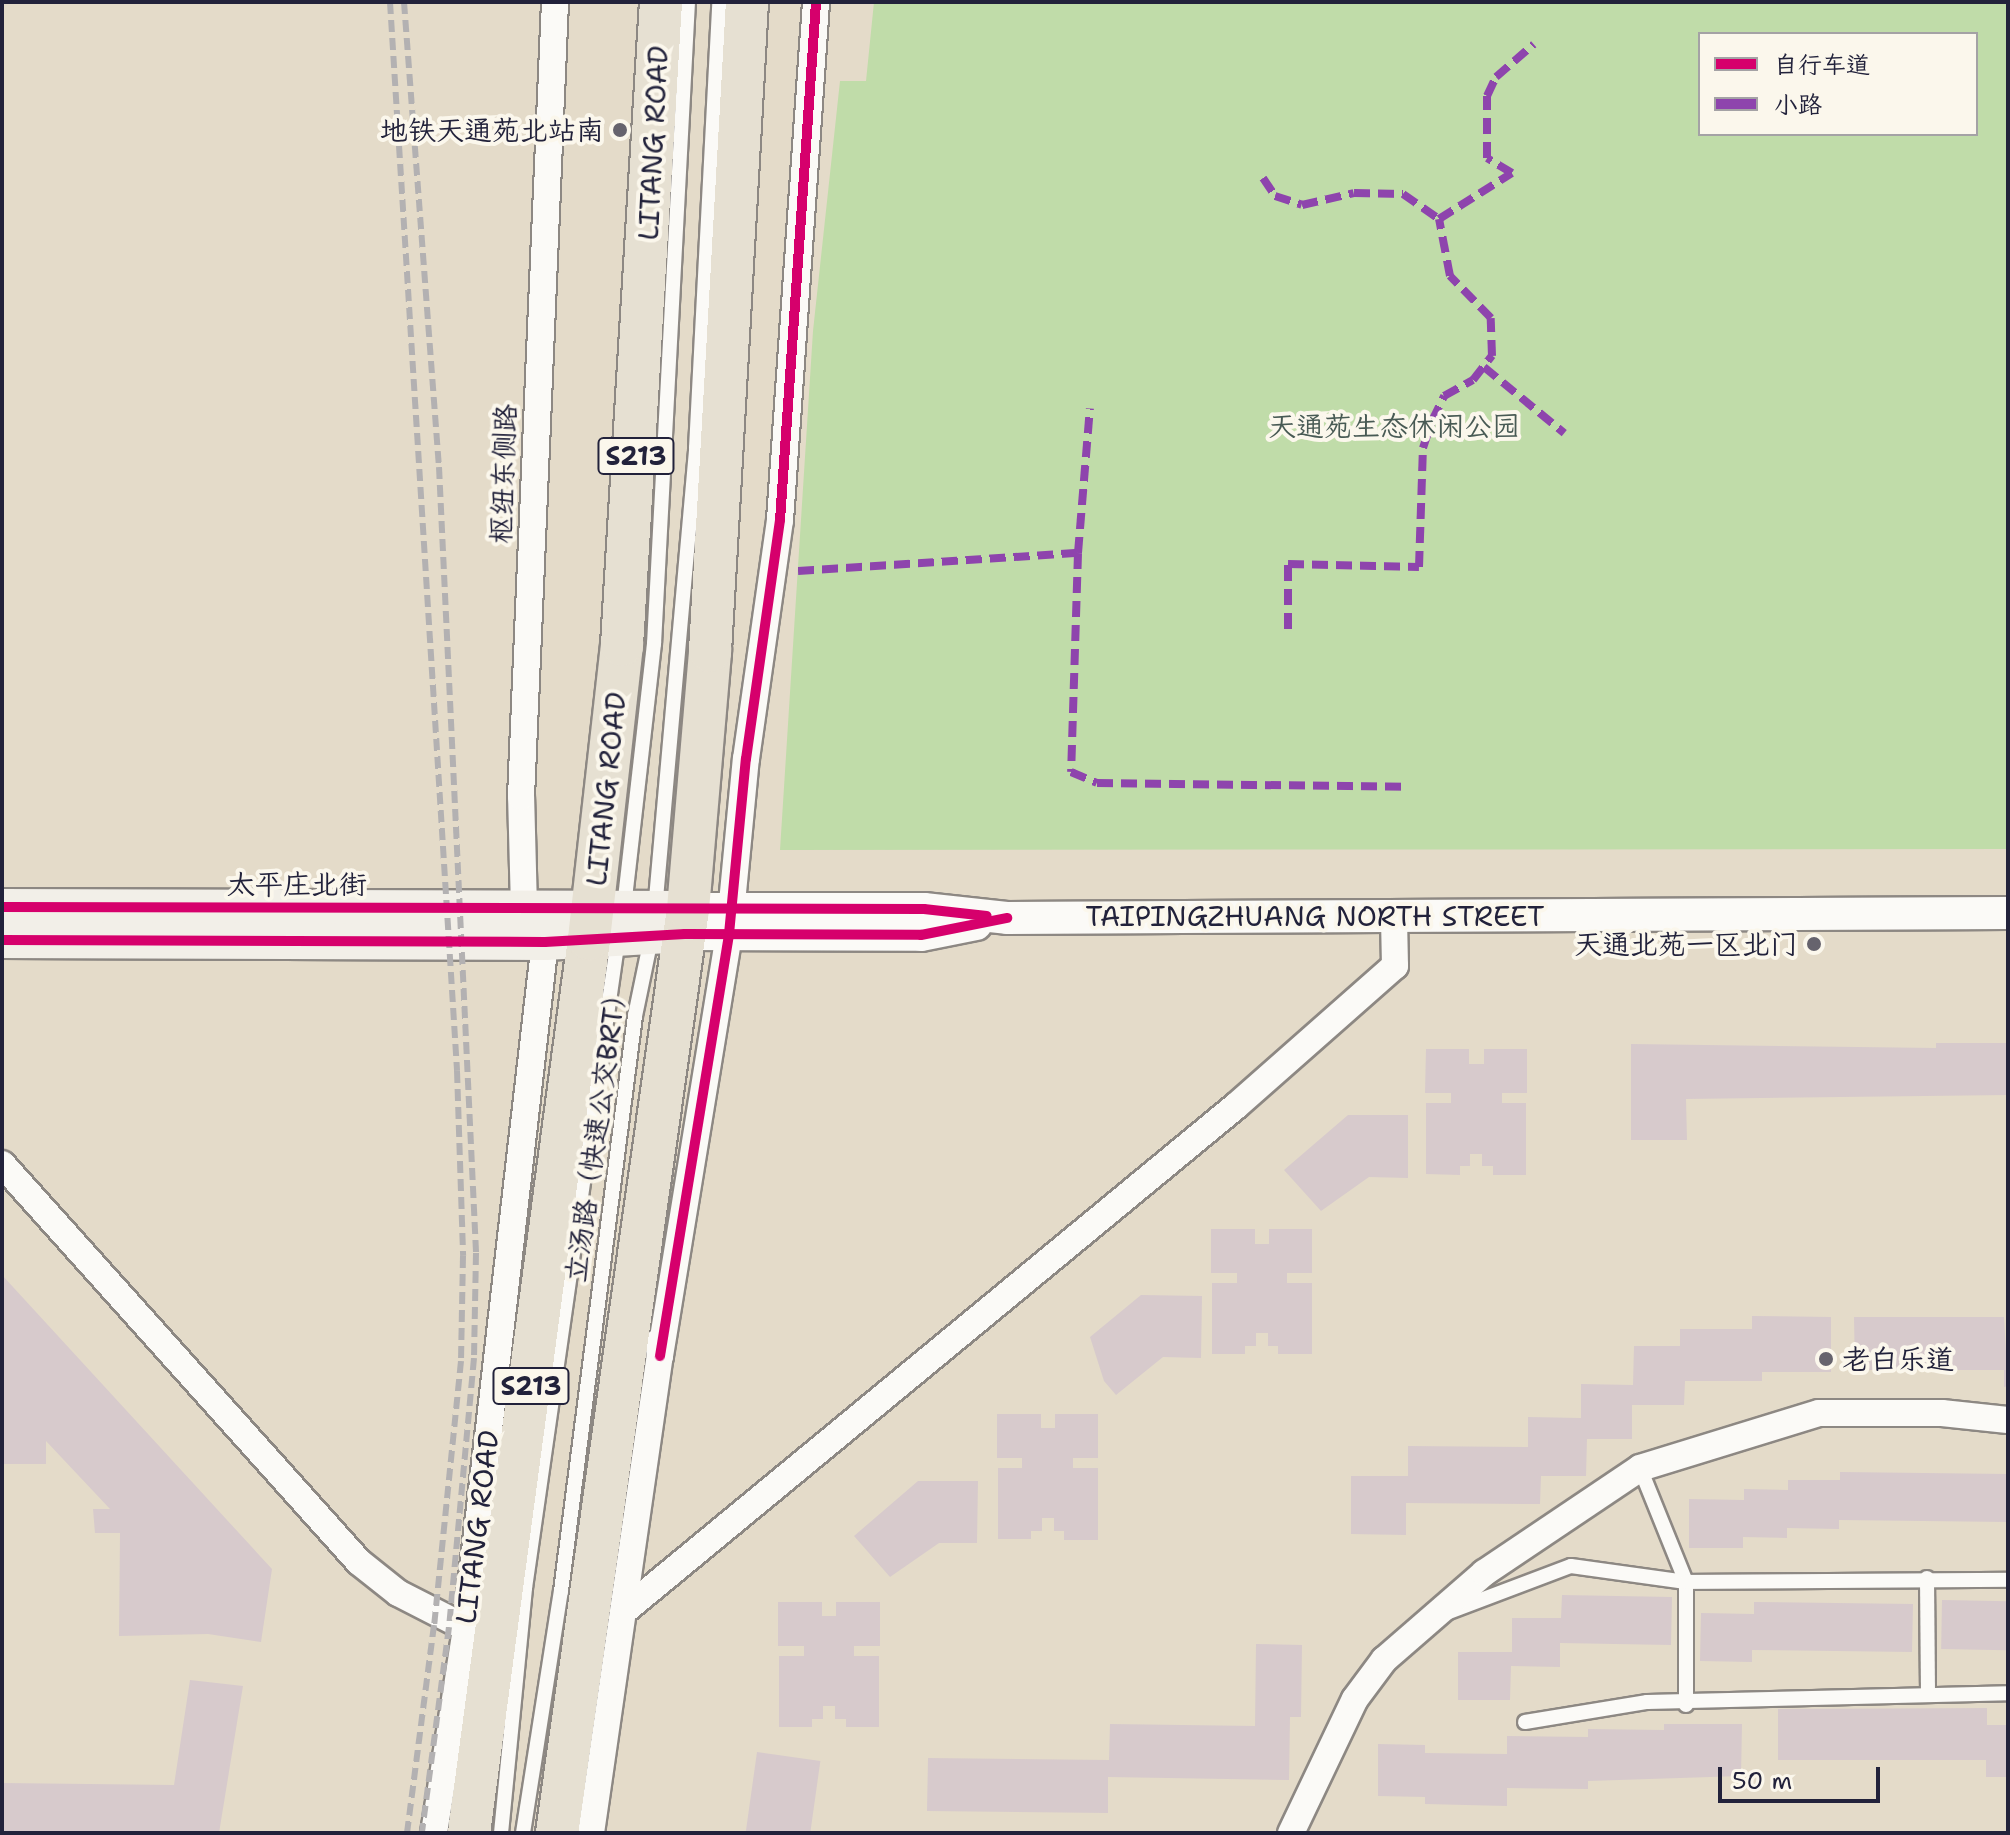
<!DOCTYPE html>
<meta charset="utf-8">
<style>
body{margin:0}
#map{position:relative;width:2010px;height:1835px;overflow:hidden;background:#e4dbc9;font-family:"Shantell Sans","LXGW WenKai TC",sans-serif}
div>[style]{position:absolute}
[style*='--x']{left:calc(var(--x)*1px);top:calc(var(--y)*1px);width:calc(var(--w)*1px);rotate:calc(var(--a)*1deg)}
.green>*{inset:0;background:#c0dca9}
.building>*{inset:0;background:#d7cacc;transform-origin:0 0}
.roads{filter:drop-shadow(2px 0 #8d8883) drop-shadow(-2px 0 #8d8883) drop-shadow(0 2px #8d8883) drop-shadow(0 -2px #8d8883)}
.service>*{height:14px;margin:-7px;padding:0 7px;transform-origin:7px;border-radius:7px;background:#fbfaf7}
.minor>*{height:26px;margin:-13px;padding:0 13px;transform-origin:13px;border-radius:13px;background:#fbfaf7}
.tertiary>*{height:32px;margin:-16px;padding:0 16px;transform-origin:16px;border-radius:16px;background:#fbfaf7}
.secondary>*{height:36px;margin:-18px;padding:0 18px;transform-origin:18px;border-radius:18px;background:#f2efe8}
.primary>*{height:42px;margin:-21px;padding:0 21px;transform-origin:21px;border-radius:21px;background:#e6e0d2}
.rail>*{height:6px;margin-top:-3px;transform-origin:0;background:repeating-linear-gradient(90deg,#b3b1b2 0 12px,transparent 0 18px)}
.quiet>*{height:8px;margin-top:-4px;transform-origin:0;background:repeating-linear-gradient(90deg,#8e44ad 0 16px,transparent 0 24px)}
.cycleway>*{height:10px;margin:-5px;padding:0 5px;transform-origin:5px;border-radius:5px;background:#d6006c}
.dots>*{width:22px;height:22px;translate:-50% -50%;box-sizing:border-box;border:4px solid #fbf7ec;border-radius:50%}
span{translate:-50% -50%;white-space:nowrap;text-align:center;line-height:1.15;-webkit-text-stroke:8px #fbf7ec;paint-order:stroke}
.shield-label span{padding:2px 6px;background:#fbf7ec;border:2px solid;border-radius:6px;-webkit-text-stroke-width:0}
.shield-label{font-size:26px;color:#22223b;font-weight:700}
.poi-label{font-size:28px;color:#22223b}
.right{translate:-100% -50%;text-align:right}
.left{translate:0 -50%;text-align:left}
.street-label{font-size:28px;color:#22223b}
.park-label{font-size:28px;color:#485a54}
.frame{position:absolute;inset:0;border:4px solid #22223b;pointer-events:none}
.legend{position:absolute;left:1698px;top:32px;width:280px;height:104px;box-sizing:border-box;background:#fbf7ec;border:2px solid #a4a2a5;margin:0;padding:10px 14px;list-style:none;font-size:24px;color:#22223b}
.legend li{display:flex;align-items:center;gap:16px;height:40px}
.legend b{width:40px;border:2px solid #a4a2a5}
.scale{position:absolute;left:1718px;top:1767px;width:162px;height:36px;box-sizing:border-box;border:4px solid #22223b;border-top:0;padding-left:10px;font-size:24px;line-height:28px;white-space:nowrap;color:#22223b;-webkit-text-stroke:6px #fbf7ec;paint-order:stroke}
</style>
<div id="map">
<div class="green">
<div style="clip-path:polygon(evenodd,874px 2px,2008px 2px,2008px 849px,780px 850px,813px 331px,840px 81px,866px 81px,874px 2px,1700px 34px,1976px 34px,1976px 134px,1700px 134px,1700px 34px)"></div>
</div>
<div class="building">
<div style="clip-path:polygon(1936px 1043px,2008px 1043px,2008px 1095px,1686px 1099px,1687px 1140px,1631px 1140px,1631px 1044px,1936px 1048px)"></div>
<div style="clip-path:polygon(1426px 1049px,1469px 1049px,1469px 1064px,1484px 1064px,1484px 1049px,1527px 1049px,1527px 1093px,1502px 1093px,1502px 1103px,1526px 1103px,1526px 1175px,1493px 1175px,1493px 1166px,1482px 1166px,1482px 1154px,1470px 1154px,1470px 1166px,1460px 1166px,1460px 1175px,1426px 1174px,1426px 1103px,1451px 1103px,1451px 1093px,1425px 1093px)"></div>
<div style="clip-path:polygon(1348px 1115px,1408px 1115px,1408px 1178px,1369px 1177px,1321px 1211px,1284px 1170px)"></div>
<div style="clip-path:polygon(1211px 1229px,1255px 1229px,1255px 1244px,1269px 1244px,1269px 1229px,1312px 1229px,1312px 1273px,1287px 1273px,1287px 1283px,1312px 1283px,1312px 1354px,1278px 1354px,1278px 1346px,1268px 1346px,1268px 1333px,1256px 1333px,1256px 1346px,1245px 1346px,1245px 1354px,1212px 1354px,1212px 1283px,1237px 1283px,1237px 1273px,1211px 1273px)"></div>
<div style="clip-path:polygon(2px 1275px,272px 1569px,261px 1642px,208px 1634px,119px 1636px,120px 1533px,95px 1533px,93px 1509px,110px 1509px,46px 1441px,46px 1464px,2px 1464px)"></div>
<div style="clip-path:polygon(1141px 1295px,1202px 1296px,1201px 1358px,1163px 1357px,1116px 1395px,1104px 1381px,1090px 1337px)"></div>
<div style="clip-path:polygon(1752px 1316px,1831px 1317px,1831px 1372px,1762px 1372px,1762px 1381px,1685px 1381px,1684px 1405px,1632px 1405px,1632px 1439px,1587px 1439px,1586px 1476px,1541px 1476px,1540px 1504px,1406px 1503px,1406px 1535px,1351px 1534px,1351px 1476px,1408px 1476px,1408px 1446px,1528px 1447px,1528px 1417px,1581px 1418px,1581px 1384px,1633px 1385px,1634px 1346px,1680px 1346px,1680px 1329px,1752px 1329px)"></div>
<div style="clip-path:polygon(1854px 1317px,2004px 1317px,2008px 1386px,2004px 1387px,2004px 1370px,1855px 1370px)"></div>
<div style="clip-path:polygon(997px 1414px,1041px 1414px,1041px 1428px,1055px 1428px,1055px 1414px,1098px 1414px,1098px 1458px,1073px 1458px,1073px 1468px,1098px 1468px,1098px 1540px,1064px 1540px,1064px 1531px,1054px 1531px,1054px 1518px,1042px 1518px,1042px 1531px,1031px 1531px,1031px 1539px,998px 1539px,998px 1468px,1022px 1468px,1022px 1458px,997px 1458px)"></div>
<div style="clip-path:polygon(1840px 1472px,2008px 1474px,2008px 1522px,1839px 1520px,1839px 1529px,1787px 1528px,1787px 1538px,1743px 1537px,1743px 1548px,1689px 1548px,1689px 1499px,1744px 1500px,1744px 1489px,1788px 1490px,1788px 1480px,1840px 1480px)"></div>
<div style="clip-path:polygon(918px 1481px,978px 1481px,977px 1543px,939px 1543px,890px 1577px,854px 1536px)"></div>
<div style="clip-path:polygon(1562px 1595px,1672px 1597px,1671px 1645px,1560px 1643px,1560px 1667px,1511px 1666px,1510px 1700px,1458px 1700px,1458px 1652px,1512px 1652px,1512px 1618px,1561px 1618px)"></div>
<div style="left:1942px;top:1600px;width:66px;height:49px;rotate:1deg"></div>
<div style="clip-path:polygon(778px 1602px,822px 1602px,822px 1616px,836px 1616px,836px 1602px,880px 1602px,880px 1646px,854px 1646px,854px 1656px,879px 1656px,879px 1727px,846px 1727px,846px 1719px,835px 1719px,835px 1706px,823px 1706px,823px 1719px,812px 1719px,812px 1727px,779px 1727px,779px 1656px,804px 1656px,804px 1646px,778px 1646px)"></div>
<div style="clip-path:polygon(1754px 1602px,1913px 1604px,1912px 1652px,1752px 1650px,1752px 1662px,1700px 1661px,1701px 1613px,1754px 1614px)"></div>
<div style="clip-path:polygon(1256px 1644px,1302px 1645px,1301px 1717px,1290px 1717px,1289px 1780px,1108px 1777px,1108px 1813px,927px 1811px,928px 1758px,1109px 1760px,1110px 1724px,1255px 1726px)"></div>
<div style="clip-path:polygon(190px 1680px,243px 1686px,219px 1833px,2px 1833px,2px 1783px,174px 1785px)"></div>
<div style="clip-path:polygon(1987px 1708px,1987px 1725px,2008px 1725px,2008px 1777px,1986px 1777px,1986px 1760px,1778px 1760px,1778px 1709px)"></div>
<div style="clip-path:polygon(1664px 1724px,1742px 1724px,1741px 1776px,1588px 1781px,1588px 1789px,1507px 1788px,1507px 1806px,1425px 1804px,1425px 1797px,1378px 1796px,1378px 1744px,1425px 1745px,1425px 1753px,1507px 1754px,1507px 1736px,1588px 1737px,1588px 1729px,1664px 1730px)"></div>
<div style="left:757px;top:1752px;width:64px;height:82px;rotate:8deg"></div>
</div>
<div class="roads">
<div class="service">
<div style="--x:624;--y:907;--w:265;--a:-83.5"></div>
<div style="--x:654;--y:644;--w:643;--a:-86.97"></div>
<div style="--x:655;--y:910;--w:464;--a:-84.9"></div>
<div style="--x:696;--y:448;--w:447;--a:-87"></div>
<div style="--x:1640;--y:1468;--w:123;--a:68"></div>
<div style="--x:1686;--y:1582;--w:123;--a:90"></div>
<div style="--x:1927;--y:1578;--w:116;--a:89.5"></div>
<div style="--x:1449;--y:1612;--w:130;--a:-20.7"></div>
<div style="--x:1571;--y:1566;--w:116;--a:7.9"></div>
<div style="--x:1686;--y:1582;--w:322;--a:-0.4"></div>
<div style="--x:1525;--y:1722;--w:124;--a:-9.3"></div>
<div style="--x:1647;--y:1702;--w:361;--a:-1.4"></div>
<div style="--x:501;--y:1833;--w:246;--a:-84.4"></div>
<div style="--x:525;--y:1588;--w:656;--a:-81.85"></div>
<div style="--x:523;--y:1833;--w:245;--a:-81.1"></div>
<div style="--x:561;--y:1591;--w:580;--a:-82.67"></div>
<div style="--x:635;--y:1016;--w:79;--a:-78.3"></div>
</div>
<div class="minor">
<div style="--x:533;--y:923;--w:17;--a:-121"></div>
<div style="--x:524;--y:908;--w:111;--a:-91.5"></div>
<div style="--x:521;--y:797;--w:796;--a:-87.55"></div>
<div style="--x:2;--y:1164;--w:535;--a:48.11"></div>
<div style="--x:359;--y:1562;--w:50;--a:38.5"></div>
<div style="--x:398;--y:1593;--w:92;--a:27.1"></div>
<div style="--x:660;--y:1356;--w:428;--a:-80.7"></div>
<div style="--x:729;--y:934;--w:176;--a:-84.5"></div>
<div style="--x:746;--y:759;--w:241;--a:-81.9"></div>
<div style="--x:780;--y:520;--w:519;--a:-86.02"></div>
<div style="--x:624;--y:1611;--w:793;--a:-39.53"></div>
<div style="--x:1236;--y:1106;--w:212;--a:-41.4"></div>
<div style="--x:1395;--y:966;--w:49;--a:-91.2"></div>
<div style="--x:434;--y:1833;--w:206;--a:-81.1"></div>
<div style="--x:466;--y:1629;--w:692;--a:-83.44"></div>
<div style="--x:545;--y:942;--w:15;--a:-37"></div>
<div style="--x:591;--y:1833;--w:482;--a:-81.8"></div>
<div style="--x:660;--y:1356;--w:14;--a:-98"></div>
<div style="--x:1291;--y:1833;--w:148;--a:-64.5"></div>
<div style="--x:1355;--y:1699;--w:49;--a:-53.4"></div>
<div style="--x:1384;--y:1660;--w:133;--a:-41"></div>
<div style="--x:1484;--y:1573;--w:188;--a:-33.9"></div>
<div style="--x:1640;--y:1468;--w:187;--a:-17.1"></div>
<div style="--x:1819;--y:1413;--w:123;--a:0"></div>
<div style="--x:1942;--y:1413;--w:66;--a:6.1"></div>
</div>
<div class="tertiary">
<div style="--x:688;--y:909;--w:236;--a:0"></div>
<div style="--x:924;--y:909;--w:83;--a:6.2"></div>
<div style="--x:1007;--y:918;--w:1001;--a:-0.29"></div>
<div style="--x:685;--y:934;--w:236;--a:0.2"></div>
<div style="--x:921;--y:935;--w:56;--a:-11.3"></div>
</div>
<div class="secondary">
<div style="--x:2;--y:907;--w:686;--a:0.17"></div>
<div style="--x:2;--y:940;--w:543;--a:0.21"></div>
<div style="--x:545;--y:942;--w:140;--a:-3.3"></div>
</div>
<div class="primary">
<div style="--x:469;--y:1833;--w:902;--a:-82.35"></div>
<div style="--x:589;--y:939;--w:296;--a:-83.6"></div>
<div style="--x:622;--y:645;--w:644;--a:-86.53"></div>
<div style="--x:557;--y:1833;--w:933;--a:-81.93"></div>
<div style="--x:688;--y:909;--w:259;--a:-85.1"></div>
<div style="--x:710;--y:651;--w:650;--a:-86.74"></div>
</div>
</div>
<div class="rail">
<div style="--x:390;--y:2;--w:1071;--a:86.41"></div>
<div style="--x:457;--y:1071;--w:185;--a:88.1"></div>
<div style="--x:463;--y:1256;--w:105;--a:91.1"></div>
<div style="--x:461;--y:1361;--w:265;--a:95.8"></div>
<div style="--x:434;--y:1625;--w:210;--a:97.4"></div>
<div style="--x:404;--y:2;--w:466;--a:85.7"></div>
<div style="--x:439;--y:467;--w:787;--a:87.3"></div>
<div style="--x:476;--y:1253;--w:105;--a:91.1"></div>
<div style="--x:474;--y:1358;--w:270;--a:95.3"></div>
<div style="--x:449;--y:1627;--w:208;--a:97.5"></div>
</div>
<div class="quiet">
<div style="--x:1263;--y:178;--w:22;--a:56"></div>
<div style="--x:1275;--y:196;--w:28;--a:18"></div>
<div style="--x:1302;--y:205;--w:53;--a:-13"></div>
<div style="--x:1354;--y:193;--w:49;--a:1.2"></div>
<div style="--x:1403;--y:194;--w:44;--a:34.8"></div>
<div style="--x:1439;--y:219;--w:86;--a:-32.2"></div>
<div style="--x:1512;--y:173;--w:29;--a:-149"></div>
<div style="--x:1487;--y:158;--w:62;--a:-90"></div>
<div style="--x:1487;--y:96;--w:21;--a:-65"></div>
<div style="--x:1496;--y:77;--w:50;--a:-41"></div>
<div style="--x:1484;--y:367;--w:104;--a:39.5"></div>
<div style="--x:1078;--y:553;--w:219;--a:91.8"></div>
<div style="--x:1071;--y:772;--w:28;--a:23"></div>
<div style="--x:1097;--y:783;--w:309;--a:0.7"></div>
<div style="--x:798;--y:571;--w:281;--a:-3.7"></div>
<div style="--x:1078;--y:553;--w:145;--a:-85.3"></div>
<div style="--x:1288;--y:629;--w:65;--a:-90"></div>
<div style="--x:1288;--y:564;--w:131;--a:1.3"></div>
<div style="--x:1419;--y:567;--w:119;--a:-88.1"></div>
<div style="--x:1423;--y:448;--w:28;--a:-72"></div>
<div style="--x:1432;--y:421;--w:28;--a:-64"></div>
<div style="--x:1444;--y:396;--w:33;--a:-29"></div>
<div style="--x:1473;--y:380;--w:31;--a:-52"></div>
<div style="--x:1492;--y:356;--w:38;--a:-92"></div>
<div style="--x:1491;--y:318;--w:59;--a:-134.3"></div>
<div style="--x:1450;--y:276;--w:58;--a:-100.9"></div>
</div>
<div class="cycleway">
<div style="--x:2;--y:907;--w:922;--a:0.12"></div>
<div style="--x:924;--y:909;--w:63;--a:6.3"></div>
<div style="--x:2;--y:940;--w:543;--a:0.21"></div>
<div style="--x:545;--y:942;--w:140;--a:-3.3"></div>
<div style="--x:685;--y:934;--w:236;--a:0.2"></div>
<div style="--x:921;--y:935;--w:88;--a:-11.2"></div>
<div style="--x:660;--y:1356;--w:428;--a:-80.7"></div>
<div style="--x:729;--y:934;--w:176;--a:-84.5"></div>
<div style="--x:746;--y:759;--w:241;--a:-81.9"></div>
<div style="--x:780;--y:520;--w:519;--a:-86.02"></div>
</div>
<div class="dots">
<div style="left:620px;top:130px;background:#66636d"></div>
<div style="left:1814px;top:944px;background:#66636d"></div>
<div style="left:1826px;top:1359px;background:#66636d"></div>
</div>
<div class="shield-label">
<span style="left:636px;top:456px">S213</span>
<span style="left:531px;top:1386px">S213</span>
</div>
<div class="poi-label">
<span class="right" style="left:604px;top:130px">地铁天通苑北站南</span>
<span class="right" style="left:1798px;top:944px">天通北苑一区北门</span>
<span class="left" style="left:1842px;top:1359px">老白乐道</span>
</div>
<div class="street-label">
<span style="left:653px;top:143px;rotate:-87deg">LITANG ROAD</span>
<span style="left:503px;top:474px;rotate:-88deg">枢纽东侧路</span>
<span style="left:606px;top:789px;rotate:-84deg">LITANG ROAD</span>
<span style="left:297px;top:884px">太平庄北街</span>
<span style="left:1315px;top:916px">TAIPINGZHUANG NORTH STREET</span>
<span style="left:596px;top:1131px;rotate:-82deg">立汤路（快速公交BRT）</span>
<span style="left:477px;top:1527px;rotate:-83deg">LITANG ROAD</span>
</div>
<div class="park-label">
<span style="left:1394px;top:426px">天通苑生态休闲公园</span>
</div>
<div class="frame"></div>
<ul class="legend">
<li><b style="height:10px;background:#d6006c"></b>自行车道</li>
<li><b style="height:10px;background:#8e44ad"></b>小路</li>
</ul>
<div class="scale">50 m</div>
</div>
